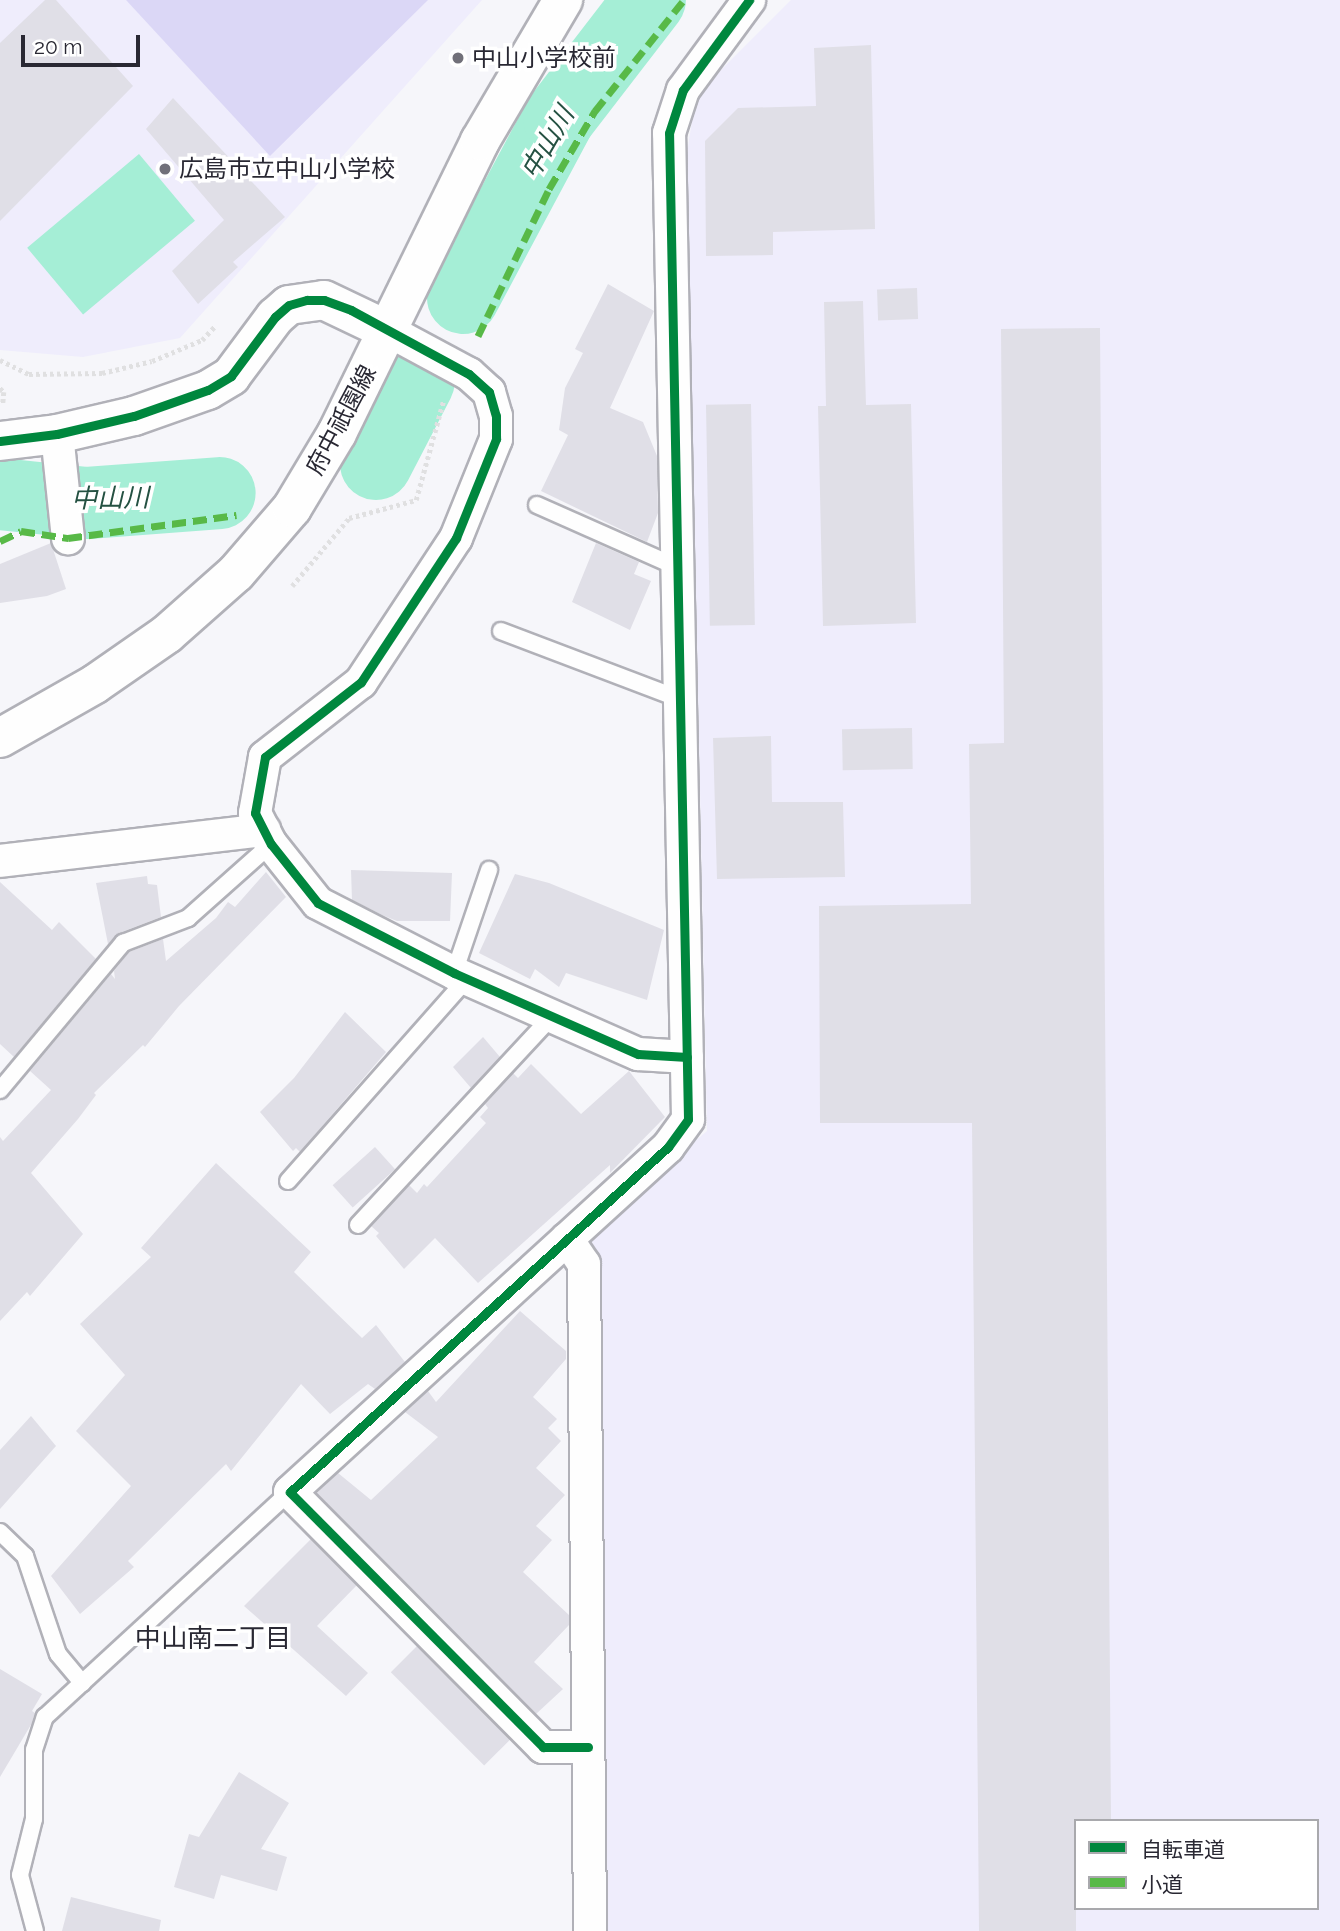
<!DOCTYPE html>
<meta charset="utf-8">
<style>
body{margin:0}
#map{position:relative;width:1340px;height:1931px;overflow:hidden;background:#f6f6fa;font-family:Raleway,"Noto Sans JP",sans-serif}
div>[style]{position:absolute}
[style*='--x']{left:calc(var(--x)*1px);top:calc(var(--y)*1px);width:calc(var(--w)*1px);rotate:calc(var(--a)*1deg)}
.built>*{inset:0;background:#efedfc}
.green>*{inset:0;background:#dbd7f6}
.water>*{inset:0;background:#a5eed6;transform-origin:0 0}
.river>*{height:72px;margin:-36px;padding:0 36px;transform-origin:36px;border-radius:36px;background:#a5eed6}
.building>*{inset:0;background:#e0dfe7;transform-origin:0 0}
.path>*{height:4.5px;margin-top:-2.25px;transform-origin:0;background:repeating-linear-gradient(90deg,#e0e0e1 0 3.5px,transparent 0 7px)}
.roads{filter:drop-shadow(2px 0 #b1b1b8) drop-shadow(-2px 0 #b1b1b8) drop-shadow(0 2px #b1b1b8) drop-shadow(0 -2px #b1b1b8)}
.service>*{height:16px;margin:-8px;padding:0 8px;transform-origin:8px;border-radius:8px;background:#fefefe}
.minor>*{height:32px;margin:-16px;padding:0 16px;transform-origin:16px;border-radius:16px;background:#fefefe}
.tertiary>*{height:38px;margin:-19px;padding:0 19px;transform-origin:19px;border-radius:19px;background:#fefefe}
.secondary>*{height:38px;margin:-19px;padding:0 19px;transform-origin:19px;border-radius:19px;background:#fefefe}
.quiet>*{height:7px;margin-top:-3.5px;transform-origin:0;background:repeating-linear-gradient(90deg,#58b947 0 14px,transparent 0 21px)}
.cycleway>*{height:9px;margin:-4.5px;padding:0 4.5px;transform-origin:4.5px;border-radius:4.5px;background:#00873e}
.dots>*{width:19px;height:19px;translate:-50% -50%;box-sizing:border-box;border:4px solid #fff;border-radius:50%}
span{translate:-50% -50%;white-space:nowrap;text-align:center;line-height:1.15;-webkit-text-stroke:7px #fff;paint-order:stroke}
.poi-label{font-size:24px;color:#292833}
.left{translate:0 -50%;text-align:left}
.street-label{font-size:24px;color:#292833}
.water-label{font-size:26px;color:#245142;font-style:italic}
.neighbourhood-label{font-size:26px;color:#292833}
.legend{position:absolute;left:1074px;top:1819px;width:245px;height:91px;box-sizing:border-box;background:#fff;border:2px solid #a9a9ad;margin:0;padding:9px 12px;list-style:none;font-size:21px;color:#292833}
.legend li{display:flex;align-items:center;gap:14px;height:35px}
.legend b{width:35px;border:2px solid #a9a9ad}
.scale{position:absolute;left:21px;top:35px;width:119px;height:32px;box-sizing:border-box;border:4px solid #292833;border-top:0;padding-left:9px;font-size:21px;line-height:24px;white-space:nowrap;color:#292833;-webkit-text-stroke:5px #fff;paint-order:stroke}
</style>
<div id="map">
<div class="built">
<div style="clip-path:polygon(0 0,482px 0,180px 338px,83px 357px,0 350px)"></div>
<div style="clip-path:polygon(evenodd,791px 0,1340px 0,1340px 1931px,596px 1931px,579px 1240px,707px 1131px,687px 153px,696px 95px,791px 0,1076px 1821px,1317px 1821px,1317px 1908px,1076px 1908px,1076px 1821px)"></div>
</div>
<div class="green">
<div style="clip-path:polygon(126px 0,428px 0,270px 156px)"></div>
</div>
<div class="water">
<div style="left:139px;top:154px;width:87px;height:146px;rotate:50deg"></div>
</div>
<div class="river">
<div style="--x:463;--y:298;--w:204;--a:-61.9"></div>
<div style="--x:559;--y:118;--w:149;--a:-52.4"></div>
<div style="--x:376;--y:464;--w:93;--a:-62.6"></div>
<div style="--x:0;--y:494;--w:87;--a:5.9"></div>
<div style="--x:87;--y:503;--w:133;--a:-4.3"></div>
</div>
<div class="building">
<div style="clip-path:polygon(45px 0,56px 0,133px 86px,0 221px,0 43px)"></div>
<div style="clip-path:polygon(871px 45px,875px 229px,773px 232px,773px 255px,706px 256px,705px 141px,738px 108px,816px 106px,814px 48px)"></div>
<div style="clip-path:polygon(173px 98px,285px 217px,233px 262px,238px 267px,198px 304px,172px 271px,224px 220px,146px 129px)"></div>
<div style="clip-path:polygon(608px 284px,654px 311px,610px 408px,643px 422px,657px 456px,658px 513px,647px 542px,541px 491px,568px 435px,559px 430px,565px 388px,583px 353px,575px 349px)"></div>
<div style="left:917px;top:288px;width:31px;height:40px;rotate:88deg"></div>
<div style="clip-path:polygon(863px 301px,866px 405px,911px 404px,916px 623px,823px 626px,818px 406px,826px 406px,824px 302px)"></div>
<div style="clip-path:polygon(1100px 328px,1111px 1821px,1076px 1821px,1076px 1931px,979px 1931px,972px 1123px,820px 1123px,819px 906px,971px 904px,969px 744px,1004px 743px,1001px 329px)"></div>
<div style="left:751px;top:404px;width:221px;height:45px;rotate:89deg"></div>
<div style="clip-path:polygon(51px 543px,66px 589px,47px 596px,0 603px,0 564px)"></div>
<div style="clip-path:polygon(596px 543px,639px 562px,634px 574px,651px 581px,630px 630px,572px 602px)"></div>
<div style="left:912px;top:728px;width:41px;height:70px;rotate:89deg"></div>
<div style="clip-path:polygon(771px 736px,772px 802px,843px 802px,845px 877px,717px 879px,713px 738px)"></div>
<div style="clip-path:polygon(351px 870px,452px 873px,450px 921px,397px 921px,382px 915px,352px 900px)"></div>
<div style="clip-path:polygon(266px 872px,286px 897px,179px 1006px,145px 1047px,143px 1045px,94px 1093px,96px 1095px,78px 1119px,31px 1173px,83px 1234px,30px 1296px,27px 1292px,0 1321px,0 1137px,3px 1141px,51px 1090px,30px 1071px,111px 974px,115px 979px,114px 971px,129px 952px,163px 939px,166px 961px,216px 918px,228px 902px,235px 907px)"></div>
<div style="clip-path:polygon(515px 874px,549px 883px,664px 930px,647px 1000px,566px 973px,559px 987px,535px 969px,530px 979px,479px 953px)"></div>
<div style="clip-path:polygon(147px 876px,148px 884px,157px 885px,161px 917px,119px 933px,108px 944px,96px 883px)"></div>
<div style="clip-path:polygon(0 882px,52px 930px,59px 922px,96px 959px,14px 1057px,0 1044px)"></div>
<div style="clip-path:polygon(345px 1012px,386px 1052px,300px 1152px,296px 1148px,293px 1151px,260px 1112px,294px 1078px)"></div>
<div style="clip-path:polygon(483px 1037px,500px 1057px,471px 1088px,453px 1067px)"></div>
<div style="clip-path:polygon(531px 1064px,581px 1114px,629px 1071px,665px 1117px,610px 1173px,610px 1165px,478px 1283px,435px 1238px,404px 1269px,376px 1236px,379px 1233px,371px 1226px,409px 1185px,417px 1193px,424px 1184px,427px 1187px,486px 1123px,480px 1117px,488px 1108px,485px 1104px,513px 1073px,518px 1078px)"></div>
<div style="left:375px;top:1147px;width:30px;height:57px;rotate:48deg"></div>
<div style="clip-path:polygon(216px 1163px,311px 1252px,294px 1272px,362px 1338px,376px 1325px,405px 1362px,375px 1389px,368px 1384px,330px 1414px,301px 1384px,231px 1471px,226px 1464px,128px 1561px,134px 1567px,80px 1614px,51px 1576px,131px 1486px,76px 1431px,125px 1375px,80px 1324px,151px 1257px,141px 1248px)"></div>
<div style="clip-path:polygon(520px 1311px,566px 1351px,566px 1359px,533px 1397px,557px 1419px,548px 1428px,561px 1441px,536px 1468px,565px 1495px,536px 1526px,552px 1540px,523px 1572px,569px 1615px,569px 1625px,534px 1662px,563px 1689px,536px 1714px,317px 1493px,338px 1473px,371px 1500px,438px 1437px,405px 1412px,428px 1391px,436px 1402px)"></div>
<div style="clip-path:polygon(31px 1416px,56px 1446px,0 1509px,0 1450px)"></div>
<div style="clip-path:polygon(311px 1539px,357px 1585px,317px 1626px,368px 1673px,346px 1696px,244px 1606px)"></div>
<div style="left:417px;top:1646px;width:132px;height:37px;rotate:45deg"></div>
<div style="clip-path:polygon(0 1669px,42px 1694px,32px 1711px,35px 1713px,32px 1723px,0 1777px)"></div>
<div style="clip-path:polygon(239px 1772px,289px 1803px,261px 1849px,287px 1857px,277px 1891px,221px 1875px,214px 1899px,174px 1887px,189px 1834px,199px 1837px)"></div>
<div style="clip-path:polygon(71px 1897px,161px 1920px,159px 1931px,62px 1931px)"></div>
</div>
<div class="path">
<div style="--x:0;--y:360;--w:32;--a:26"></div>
<div style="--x:29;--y:374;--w:73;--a:-0.8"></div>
<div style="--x:102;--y:373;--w:51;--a:-13.5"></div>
<div style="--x:152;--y:361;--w:54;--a:-22.8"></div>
<div style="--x:202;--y:340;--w:19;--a:-47"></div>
<div style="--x:0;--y:388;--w:6;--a:45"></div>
<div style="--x:4;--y:392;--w:11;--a:95"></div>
<div style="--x:292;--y:586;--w:89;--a:-50"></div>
<div style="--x:349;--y:518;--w:69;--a:-15"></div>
<div style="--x:416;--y:500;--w:102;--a:-74.6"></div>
</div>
<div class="roads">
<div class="service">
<div style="--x:537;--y:505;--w:153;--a:23.9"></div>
<div style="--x:501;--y:631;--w:191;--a:20.8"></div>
<div style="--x:454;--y:973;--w:109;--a:-71.2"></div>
<div style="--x:0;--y:1090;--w:192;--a:-50.1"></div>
<div style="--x:123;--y:943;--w:70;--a:-21"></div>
<div style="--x:188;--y:918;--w:111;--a:-41.7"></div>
<div style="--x:288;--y:1181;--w:270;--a:-48.5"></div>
<div style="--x:358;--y:1225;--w:285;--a:-47.1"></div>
<div style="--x:0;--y:1532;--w:35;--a:44"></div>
<div style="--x:25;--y:1556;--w:103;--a:71.4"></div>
<div style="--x:58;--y:1654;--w:38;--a:50"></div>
<div style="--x:35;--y:1931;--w:58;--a:-105"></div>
<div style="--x:20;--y:1875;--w:58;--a:-76"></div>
<div style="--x:34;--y:1819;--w:69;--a:-90"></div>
<div style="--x:34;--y:1750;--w:35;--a:-72"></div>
<div style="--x:45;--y:1717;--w:333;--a:-42.6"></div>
</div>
<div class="minor">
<div style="--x:389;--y:331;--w:91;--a:28.3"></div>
<div style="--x:469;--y:374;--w:27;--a:42"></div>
<div style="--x:489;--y:392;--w:25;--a:74"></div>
<div style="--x:496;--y:416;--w:23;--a:90"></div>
<div style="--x:496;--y:439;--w:107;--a:112"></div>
<div style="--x:456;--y:538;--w:173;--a:123.4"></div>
<div style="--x:361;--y:682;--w:122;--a:142"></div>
<div style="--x:265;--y:757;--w:57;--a:100.1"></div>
<div style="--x:255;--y:813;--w:35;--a:63"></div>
<div style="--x:271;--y:844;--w:75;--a:51.5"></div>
<div style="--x:318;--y:903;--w:153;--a:27.2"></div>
<div style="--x:454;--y:973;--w:201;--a:23.8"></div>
<div style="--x:638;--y:1054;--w:49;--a:3.5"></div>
<div style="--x:57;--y:434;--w:105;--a:84"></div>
<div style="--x:0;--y:861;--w:266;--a:-6.7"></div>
<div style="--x:567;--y:1239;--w:30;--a:56"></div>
<div style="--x:584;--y:1264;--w:667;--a:89.48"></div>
<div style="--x:588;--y:1747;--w:45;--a:180"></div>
<div style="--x:543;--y:1747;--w:359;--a:-134.8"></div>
<div style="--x:290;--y:1492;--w:512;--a:-42.39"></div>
<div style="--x:668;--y:1147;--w:34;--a:-54"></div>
<div style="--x:688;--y:1119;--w:986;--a:-91.1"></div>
<div style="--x:669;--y:133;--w:45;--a:-72"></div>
<div style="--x:683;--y:90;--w:112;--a:-53.7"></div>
</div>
<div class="tertiary">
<div style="--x:0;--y:441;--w:57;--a:-7"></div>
<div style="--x:57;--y:434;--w:79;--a:-13.2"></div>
<div style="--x:134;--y:416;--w:78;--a:-19.4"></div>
<div style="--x:208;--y:390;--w:27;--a:-31"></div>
<div style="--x:231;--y:376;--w:74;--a:-53.3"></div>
<div style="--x:275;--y:317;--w:18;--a:-41"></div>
<div style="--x:289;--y:305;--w:35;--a:-8"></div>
<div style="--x:324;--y:300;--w:72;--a:25.5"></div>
</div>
<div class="secondary">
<div style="--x:0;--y:738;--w:109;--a:-29.6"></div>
<div style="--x:95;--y:684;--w:88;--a:-34.8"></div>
<div style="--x:167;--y:634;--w:92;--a:-41.5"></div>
<div style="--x:236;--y:573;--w:86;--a:-49.3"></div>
<div style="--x:292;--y:508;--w:87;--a:-59"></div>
<div style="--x:337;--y:433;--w:325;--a:-63.9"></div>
<div style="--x:480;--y:141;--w:164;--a:-59.5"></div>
</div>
</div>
<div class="quiet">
<div style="--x:478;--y:336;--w:163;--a:-64.2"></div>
<div style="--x:549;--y:189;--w:91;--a:-59.5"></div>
<div style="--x:595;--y:111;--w:142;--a:-51.3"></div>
<div style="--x:0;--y:541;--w:23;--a:-25"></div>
<div style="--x:21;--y:531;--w:48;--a:8.5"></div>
<div style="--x:68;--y:538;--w:170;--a:-7.8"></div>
</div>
<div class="cycleway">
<div style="--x:0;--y:441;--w:57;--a:-7"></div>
<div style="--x:57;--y:434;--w:79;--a:-13.2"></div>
<div style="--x:134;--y:416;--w:78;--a:-19.4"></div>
<div style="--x:208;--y:390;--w:27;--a:-31"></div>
<div style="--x:231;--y:376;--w:74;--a:-53.3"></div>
<div style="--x:275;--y:317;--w:18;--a:-41"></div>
<div style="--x:289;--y:305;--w:19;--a:-16"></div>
<div style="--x:307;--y:300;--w:17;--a:0"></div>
<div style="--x:324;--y:300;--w:29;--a:20"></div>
<div style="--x:351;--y:310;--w:134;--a:28.5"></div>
<div style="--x:469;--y:374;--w:27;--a:42"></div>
<div style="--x:489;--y:392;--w:25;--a:74"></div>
<div style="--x:496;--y:416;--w:23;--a:90"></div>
<div style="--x:496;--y:439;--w:107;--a:112"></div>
<div style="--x:456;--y:538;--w:173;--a:123.4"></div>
<div style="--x:361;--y:682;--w:122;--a:142"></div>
<div style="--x:265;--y:757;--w:57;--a:100.1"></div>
<div style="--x:255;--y:813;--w:35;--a:63"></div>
<div style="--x:271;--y:844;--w:75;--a:51.5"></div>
<div style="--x:318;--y:903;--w:153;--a:27.2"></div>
<div style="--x:454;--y:973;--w:201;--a:23.8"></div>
<div style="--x:638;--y:1054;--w:49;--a:3.5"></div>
<div style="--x:588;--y:1747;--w:45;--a:180"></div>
<div style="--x:543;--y:1747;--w:359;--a:-134.8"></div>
<div style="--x:290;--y:1492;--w:512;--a:-42.39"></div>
<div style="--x:668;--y:1147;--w:34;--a:-54"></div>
<div style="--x:688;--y:1119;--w:986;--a:-91.1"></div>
<div style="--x:669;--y:133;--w:45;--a:-72"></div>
<div style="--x:683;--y:90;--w:112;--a:-53.7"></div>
</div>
<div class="dots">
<div style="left:458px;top:58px;background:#717079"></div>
<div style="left:165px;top:169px;background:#717079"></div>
</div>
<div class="poi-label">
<span class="left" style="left:472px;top:58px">中山小学校前</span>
<span class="left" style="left:179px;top:169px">広島市立中山小学校</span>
</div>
<div class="street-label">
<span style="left:341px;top:420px;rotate:-62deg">府中祇園線</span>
</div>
<div class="water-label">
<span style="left:548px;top:143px;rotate:-60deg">中山川</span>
<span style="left:110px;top:499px;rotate:-1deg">中山川</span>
</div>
<div class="neighbourhood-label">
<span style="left:213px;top:1639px">中山南二丁目</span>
</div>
<ul class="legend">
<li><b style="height:9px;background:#00873e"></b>自転車道</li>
<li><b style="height:9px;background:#58b947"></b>小道</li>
</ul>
<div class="scale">20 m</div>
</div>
